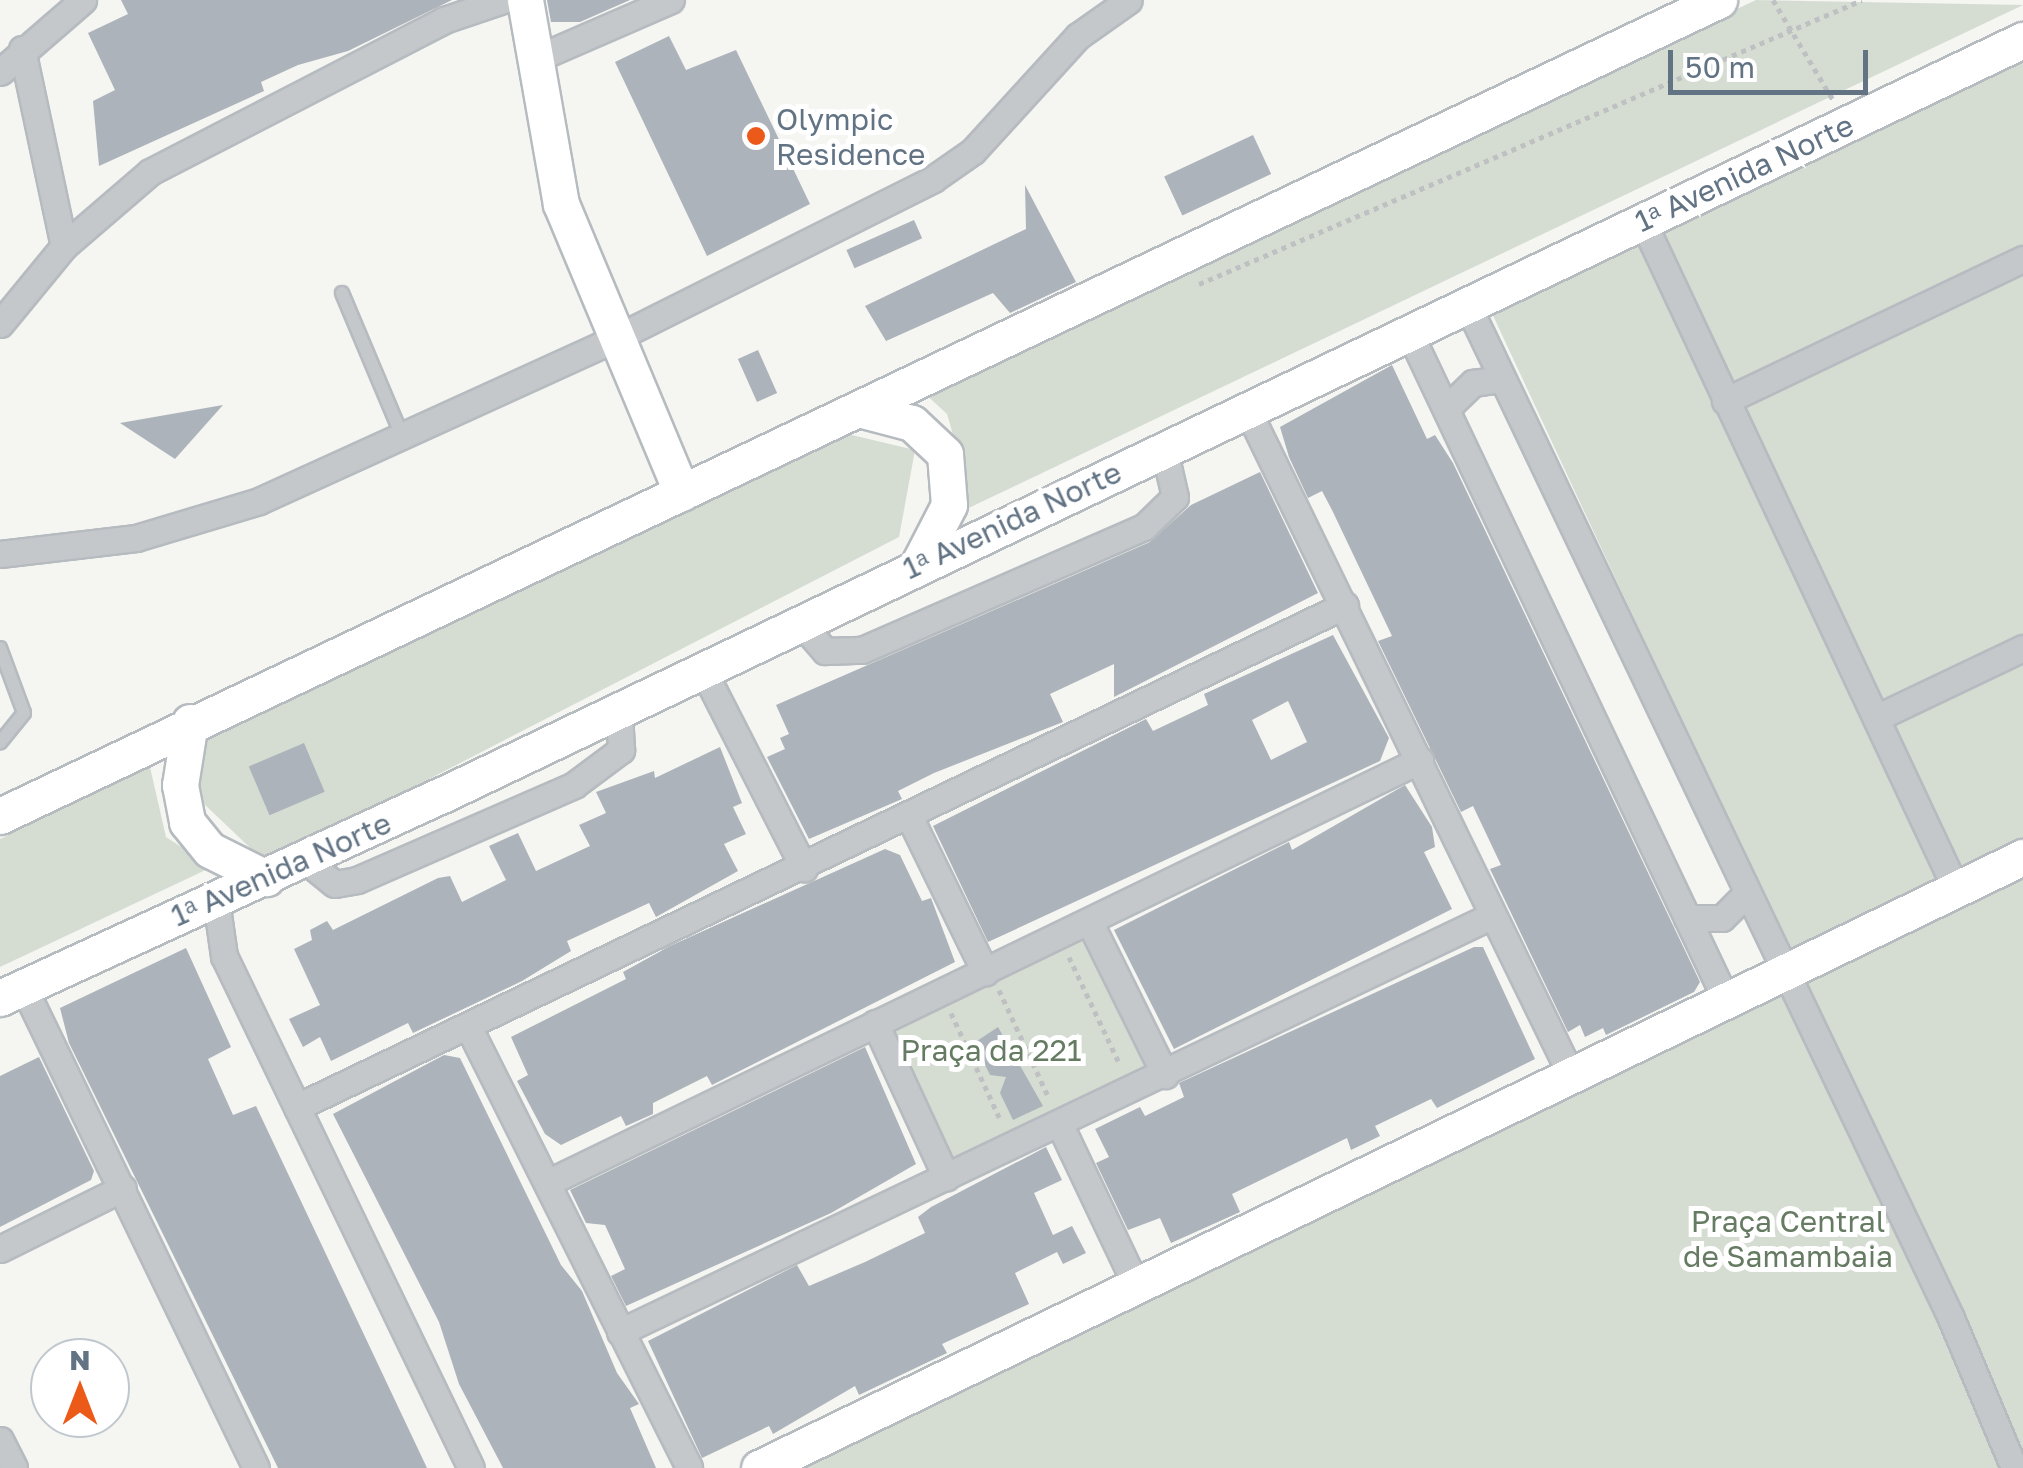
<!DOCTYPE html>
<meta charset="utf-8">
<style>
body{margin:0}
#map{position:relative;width:2023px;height:1468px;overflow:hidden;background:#f5f5f1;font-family:"Golos Text",sans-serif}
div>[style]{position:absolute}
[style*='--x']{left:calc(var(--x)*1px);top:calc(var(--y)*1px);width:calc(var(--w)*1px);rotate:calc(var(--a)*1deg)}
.green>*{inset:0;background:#d5ddd2;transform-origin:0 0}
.building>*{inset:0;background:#acb3ba;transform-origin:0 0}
.path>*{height:5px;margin-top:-2.5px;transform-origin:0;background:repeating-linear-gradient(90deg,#bec0c2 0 5px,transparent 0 10px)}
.roads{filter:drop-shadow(2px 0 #b6bbc0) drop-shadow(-2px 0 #b6bbc0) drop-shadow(0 2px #b6bbc0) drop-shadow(0 -2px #b6bbc0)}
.lane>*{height:12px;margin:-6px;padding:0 6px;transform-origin:6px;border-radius:6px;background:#c4c8cb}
.street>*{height:25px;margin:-12.5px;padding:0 12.5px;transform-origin:12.5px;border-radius:12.5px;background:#c4c8cb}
.secondary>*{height:35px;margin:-17.5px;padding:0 17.5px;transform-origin:17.5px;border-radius:17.5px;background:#fff}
.dots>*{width:28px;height:28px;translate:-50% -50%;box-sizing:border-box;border:5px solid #fff;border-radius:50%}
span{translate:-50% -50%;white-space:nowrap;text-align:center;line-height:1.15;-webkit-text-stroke:10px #fff;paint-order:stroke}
.poi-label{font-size:30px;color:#627384}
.left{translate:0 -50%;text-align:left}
.street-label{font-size:30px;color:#627384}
.park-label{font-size:30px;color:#657b62}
.north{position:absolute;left:30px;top:1338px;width:100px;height:100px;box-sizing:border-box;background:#fff;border:2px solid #c0c7ce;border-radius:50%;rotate:0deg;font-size:28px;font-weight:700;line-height:40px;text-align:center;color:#627384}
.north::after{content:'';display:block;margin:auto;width:35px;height:45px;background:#ec5a1a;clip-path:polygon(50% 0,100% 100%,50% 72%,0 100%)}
.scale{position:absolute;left:1668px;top:50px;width:200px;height:45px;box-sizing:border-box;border:5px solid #627384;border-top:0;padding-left:12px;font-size:30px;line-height:35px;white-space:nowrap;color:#627384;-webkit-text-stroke:8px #fff;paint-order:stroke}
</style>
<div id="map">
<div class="green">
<div style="clip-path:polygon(1756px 0,2023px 5px,956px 514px,961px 462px,947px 414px,922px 391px)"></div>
<div style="clip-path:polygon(2023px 56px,2023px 1468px,778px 1468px,1800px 975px,1490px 309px)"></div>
<div style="clip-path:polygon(839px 432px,915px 450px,899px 537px,266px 863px,201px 801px,191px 728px)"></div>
<div style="clip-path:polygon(150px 767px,166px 837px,212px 867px,0 967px,0 839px)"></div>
<div style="left:1077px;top:920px;width:163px;height:231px;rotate:65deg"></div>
</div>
<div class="building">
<div style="clip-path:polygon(121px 0,452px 0,348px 51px,298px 65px,261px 82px,264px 91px,99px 166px,93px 101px,115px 90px,88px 33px,128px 14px)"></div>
<div style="clip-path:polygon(547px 0,630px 0,580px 22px,551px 22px)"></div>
<div style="clip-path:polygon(669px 36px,686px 70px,736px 50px,810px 204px,707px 256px,615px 62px)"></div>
<div style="left:1253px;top:135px;width:43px;height:98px;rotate:65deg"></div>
<div style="clip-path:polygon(1025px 185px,1076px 282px,1010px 313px,993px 293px,886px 341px,865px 306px,1026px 229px)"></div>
<div style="left:914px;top:220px;width:20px;height:74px;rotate:66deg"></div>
<div style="left:758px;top:350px;width:47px;height:22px;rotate:66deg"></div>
<div style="clip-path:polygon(1392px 365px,1427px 439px,1435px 435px,1453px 463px,1700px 982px,1694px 992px,1606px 1035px,1603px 1028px,1585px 1037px,1580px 1025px,1568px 1032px,1490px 869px,1501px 865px,1473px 806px,1461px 812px,1378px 641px,1392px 636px,1332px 510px,1322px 491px,1308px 498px,1289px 457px,1280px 427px)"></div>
<div style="clip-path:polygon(223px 405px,175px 459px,120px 423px)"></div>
<div style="clip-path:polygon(1260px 472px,1318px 593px,1114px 697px,1114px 664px,1050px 694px,1063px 722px,934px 773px,898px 791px,902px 799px,809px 839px,767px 757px,785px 749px,780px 738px,789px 734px,776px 705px,1150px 542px,1191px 505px)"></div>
<div style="clip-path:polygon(evenodd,1333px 635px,1389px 738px,1380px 761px,988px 942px,933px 826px,1146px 719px,1153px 731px,1208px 705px,1204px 694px,1333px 635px,1288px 701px,1307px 742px,1271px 760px,1252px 720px,1288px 701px)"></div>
<div style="left:304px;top:743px;width:53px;height:60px;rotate:67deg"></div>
<div style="clip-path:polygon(720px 747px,742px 803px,733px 807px,746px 834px,724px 844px,738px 871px,656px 917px,649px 903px,567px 941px,571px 951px,522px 981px,413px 1033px,408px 1023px,331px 1061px,320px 1037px,303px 1047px,289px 1019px,320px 1005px,294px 949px,312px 940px,310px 930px,327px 921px,333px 930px,438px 878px,450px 876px,462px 902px,506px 880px,489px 846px,518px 833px,536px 871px,590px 846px,579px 825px,606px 813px,596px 792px,654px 771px,655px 778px)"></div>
<div style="clip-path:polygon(1405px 785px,1432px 827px,1435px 847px,1424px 852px,1452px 909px,1174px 1049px,1114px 930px,1289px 842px,1292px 850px)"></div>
<div style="clip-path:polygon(885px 849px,900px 855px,922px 901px,931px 898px,955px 962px,712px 1085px,707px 1076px,653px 1103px,653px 1114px,626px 1126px,621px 1116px,561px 1145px,545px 1134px,517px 1081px,528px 1075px,511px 1037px,626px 979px,623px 972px,670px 946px)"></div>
<div style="clip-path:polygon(1474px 947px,1483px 947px,1535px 1059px,1437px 1108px,1431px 1099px,1375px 1126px,1380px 1136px,1351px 1150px,1347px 1138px,1232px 1194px,1240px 1212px,1171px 1243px,1160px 1218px,1128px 1230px,1096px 1163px,1109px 1157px,1095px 1129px,1140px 1107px,1145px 1116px,1184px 1097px,1179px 1083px)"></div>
<div style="clip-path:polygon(186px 948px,231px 1047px,208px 1059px,233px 1115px,256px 1106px,427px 1468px,278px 1468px,69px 1043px,60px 1008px)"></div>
<div style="clip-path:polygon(998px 1027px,1043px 1106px,1013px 1120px,1000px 1093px,1006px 1077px,990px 1075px,974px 1043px)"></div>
<div style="clip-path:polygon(865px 1047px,916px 1164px,831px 1213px,626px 1306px,611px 1276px,625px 1269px,605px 1225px,586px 1223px,570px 1190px)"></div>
<div style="clip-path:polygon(444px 1055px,460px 1058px,561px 1265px,582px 1291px,617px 1373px,639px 1404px,630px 1408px,656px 1468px,503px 1468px,459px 1384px,439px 1322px,333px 1114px)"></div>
<div style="clip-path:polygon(39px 1057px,94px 1171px,91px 1180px,0 1227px,0 1076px)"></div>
<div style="clip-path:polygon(1046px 1147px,1062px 1180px,1034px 1193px,1053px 1235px,1072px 1226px,1086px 1253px,1063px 1264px,1057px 1252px,1015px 1273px,1029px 1304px,942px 1344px,947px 1353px,859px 1395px,855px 1386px,773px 1434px,769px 1426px,702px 1458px,648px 1341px,797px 1265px,809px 1286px,865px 1262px,925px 1233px,918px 1217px,931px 1207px)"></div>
</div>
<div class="path">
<div style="--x:1773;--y:0;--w:117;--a:59"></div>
<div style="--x:1199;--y:284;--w:721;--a:-23.19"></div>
<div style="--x:1069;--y:957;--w:119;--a:64.7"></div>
<div style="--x:999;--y:990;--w:119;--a:65.2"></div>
<div style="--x:951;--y:1013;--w:119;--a:65.2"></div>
</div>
<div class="roads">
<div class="lane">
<div style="--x:342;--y:293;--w:155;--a:67.2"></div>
<div style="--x:0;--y:648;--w:69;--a:69.7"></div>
<div style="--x:24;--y:713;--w:38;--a:129"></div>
</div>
<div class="street">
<div style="--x:22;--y:49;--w:201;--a:78"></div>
<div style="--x:535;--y:59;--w:148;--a:-23.5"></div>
<div style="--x:0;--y:72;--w:110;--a:-40.9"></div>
<div style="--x:1642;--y:220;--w:739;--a:64.86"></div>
<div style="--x:1467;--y:304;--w:1124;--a:64.48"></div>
<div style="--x:1951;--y:1318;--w:163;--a:67.2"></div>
<div style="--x:0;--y:324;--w:101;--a:-50.6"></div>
<div style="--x:64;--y:246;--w:113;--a:-40.7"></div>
<div style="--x:150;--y:172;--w:331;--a:-27.3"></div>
<div style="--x:444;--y:20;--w:62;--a:-18.7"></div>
<div style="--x:1409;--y:332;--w:742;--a:64.61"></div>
<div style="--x:1725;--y:401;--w:330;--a:-25.5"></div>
<div style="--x:1450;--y:405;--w:32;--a:-44"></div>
<div style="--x:1473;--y:383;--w:28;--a:-8"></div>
<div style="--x:1248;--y:411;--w:738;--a:64.06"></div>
<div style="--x:0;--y:554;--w:137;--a:-6.7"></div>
<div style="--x:136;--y:538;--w:128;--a:-16.7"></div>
<div style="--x:259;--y:501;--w:390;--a:-24.5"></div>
<div style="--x:614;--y:339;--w:357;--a:-26.6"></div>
<div style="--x:933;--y:179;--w:49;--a:-35"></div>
<div style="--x:973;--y:151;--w:156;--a:-47.6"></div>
<div style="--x:1078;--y:36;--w:62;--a:-35.2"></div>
<div style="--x:799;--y:621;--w:40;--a:49"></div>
<div style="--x:825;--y:651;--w:37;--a:-2"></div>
<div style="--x:862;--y:650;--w:308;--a:-23.6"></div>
<div style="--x:1144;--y:527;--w:43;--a:-44.1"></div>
<div style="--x:1175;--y:497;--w:49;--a:-102.9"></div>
<div style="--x:702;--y:668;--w:225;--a:63"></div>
<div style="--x:1876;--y:718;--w:163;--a:-25.5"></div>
<div style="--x:909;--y:816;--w:174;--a:64"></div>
<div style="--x:305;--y:860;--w:38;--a:39"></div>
<div style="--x:335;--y:884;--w:22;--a:-10"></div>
<div style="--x:357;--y:880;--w:237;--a:-23.6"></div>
<div style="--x:574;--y:785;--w:59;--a:-36.7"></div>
<div style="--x:621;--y:750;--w:40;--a:-92.9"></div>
<div style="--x:216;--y:900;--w:57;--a:81.9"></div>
<div style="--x:224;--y:956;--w:568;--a:64.25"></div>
<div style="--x:1687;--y:918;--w:35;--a:0"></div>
<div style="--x:1722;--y:918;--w:33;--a:-45"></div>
<div style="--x:1089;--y:921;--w:172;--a:63.7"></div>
<div style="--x:23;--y:986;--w:535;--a:64.2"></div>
<div style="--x:875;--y:1023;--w:170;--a:65.2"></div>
<div style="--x:468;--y:1026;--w:494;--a:63.4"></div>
<div style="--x:297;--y:1107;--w:1162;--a:-25.59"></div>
<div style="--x:1060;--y:1125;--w:179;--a:64.6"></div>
<div style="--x:549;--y:1182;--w:968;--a:-25.85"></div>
<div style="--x:0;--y:1249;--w:137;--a:-26.4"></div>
<div style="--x:620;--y:1332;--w:967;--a:-25.53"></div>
<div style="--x:0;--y:1440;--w:31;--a:63"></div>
</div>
<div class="secondary">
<div style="--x:525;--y:0;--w:207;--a:80"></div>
<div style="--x:561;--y:204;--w:313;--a:67.3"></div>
<div style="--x:859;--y:409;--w:55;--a:14.8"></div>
<div style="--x:912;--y:423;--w:45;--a:43.2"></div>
<div style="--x:945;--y:454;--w:51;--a:85.5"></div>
<div style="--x:949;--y:505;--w:65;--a:117.3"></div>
<div style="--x:190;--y:722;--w:64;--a:99"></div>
<div style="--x:180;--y:785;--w:38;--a:79"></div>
<div style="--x:187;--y:822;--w:36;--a:51"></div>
<div style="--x:210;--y:850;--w:63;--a:26.6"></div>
<div style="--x:0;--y:816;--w:1903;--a:-25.39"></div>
<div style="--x:0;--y:998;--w:486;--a:-24.7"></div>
<div style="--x:442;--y:795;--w:1752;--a:-25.53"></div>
<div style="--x:759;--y:1468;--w:1404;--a:-25.8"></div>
</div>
</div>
<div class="dots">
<div style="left:756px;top:136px;background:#ec5a1a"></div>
</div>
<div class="poi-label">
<span class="left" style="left:776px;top:136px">Olympic<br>Residence</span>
</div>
<div class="street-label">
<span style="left:1744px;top:173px;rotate:-25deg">1ᵃ Avenida Norte</span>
<span style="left:1012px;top:520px;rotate:-25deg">1ᵃ Avenida Norte</span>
<span style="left:281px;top:869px;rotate:-24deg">1ᵃ Avenida Norte</span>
</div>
<div class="park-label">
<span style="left:991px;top:1050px">Praça da 221</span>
<span style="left:1788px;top:1238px">Praça Central<br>de Samambaia</span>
</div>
<div class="north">N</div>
<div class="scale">50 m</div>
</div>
